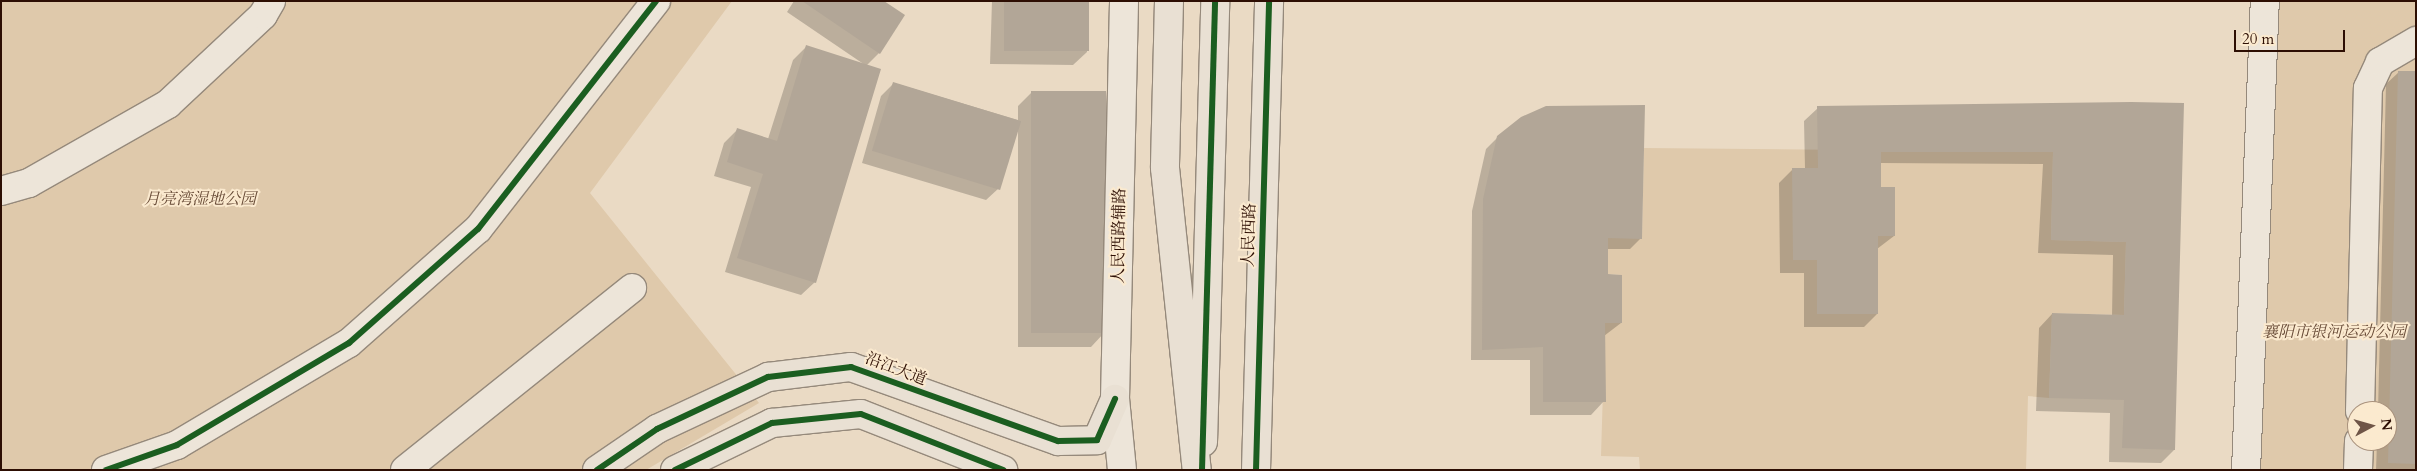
<!DOCTYPE html>
<meta charset="utf-8">
<style>
body{margin:0}
#map{position:relative;width:2417px;height:471px;overflow:hidden;background:#eadac4;font-family:Cardo,"Noto Serif SC",serif}
div>[style]{position:absolute}
[style*='--x']{left:calc(var(--x)*1px);top:calc(var(--y)*1px);width:calc(var(--w)*1px);rotate:calc(var(--a)*1deg)}
.green>*{inset:0;background:#dfc9ab}
.shadow>*{inset:0;background:#0003}
.building>*{inset:0;background:#b2a697;transform-origin:0 0}
.roads{filter:drop-shadow(1px 0 #95897b) drop-shadow(-1px 0 #95897b) drop-shadow(0 1px #95897b) drop-shadow(0 -1px #95897b)}
.minor>*{height:28px;margin:-14px;padding:0 14px;transform-origin:14px;border-radius:14px;background:#ede5d9}
.major>*{height:28px;margin:-14px;padding:0 14px;transform-origin:14px;border-radius:14px;background:#e9e0d3}
.highway>*{height:28px;margin:-14px;padding:0 14px;transform-origin:14px;border-radius:14px;background:#e9e0d3}
.cycleway>*{height:6px;margin:-3px;padding:0 3px;transform-origin:3px;border-radius:3px;background:#1b5e20}
span{translate:-50% -50%;white-space:nowrap;text-align:center;line-height:1.15;-webkit-text-stroke:4px #fbeacf;paint-order:stroke}
.park-label{font-size:16px;color:#684b37;font-style:italic}
.street-label{font-size:16px;color:#2d0e03}
.frame{position:absolute;inset:0;border:2px solid #2d0e03;pointer-events:none}
.north{position:absolute;left:2347px;top:401px;width:50px;height:50px;box-sizing:border-box;background:#fbeacf;border:1px solid #a9927d;border-radius:50%;rotate:84deg;font-size:14px;font-weight:700;line-height:20px;text-align:center;color:#2d0e03}
.north::after{content:'';display:block;margin:auto;width:18px;height:22px;background:#6f5547;clip-path:polygon(50% 0,100% 100%,50% 72%,0 100%)}
.scale{position:absolute;left:2234px;top:30px;width:111px;height:22px;box-sizing:border-box;border:2px solid #2d0e03;border-top:0;padding-left:6px;font-size:15px;line-height:18px;white-space:nowrap;color:#2d0e03;-webkit-text-stroke:4px #fbeacf;paint-order:stroke}
</style>
<div id="map">
<div class="green">
<div style="clip-path:polygon(1px 1px,732px 1px,590px 193px,759px 403px,646px 470px,1px 470px)"></div>
<div style="clip-path:polygon(evenodd,2265px 1px,2416px 1px,2416px 470px,2246px 470px,2265px 1px,2357px 411px,2387px 411px,2387px 441px,2357px 441px,2357px 411px)"></div>
<div style="clip-path:polygon(1644px 148px,2053px 152px,2051px 240px,2126px 242px,2124px 315px,2052px 313px,2049px 398px,2028px 396px,2026px 470px,1640px 470px,1639px 457px,1601px 456px,1605px 323px,1622px 323px,1622px 275px,1608px 274px,1608px 238px,1642px 238px)"></div>
</div>
<div class="shadow">
<div style="clip-path:polygon(794px 1px,882px 1px,879px 53px,866px 66px,815px 282px,801px 295px,725px 272px,751px 187px,714px 176px,724px 143px,737px 130px,768px 139px,793px 60px,806px 47px,865px 65px,787px 12px)"></div>
<div style="clip-path:polygon(992px 1px,1088px 1px,1087px 52px,1073px 65px,990px 64px)"></div>
<div style="clip-path:polygon(2399px 72px,2416px 72px,2416px 470px,2376px 470px,2377px 441px,2387px 441px,2387px 411px,2378px 411px,2386px 84px)"></div>
<div style="clip-path:polygon(894px 83px,1018px 120px,1018px 106px,1032px 92px,1104px 333px,1091px 347px,1018px 347px,1018px 126px,999px 188px,986px 200px,862px 163px,881px 96px)"></div>
<div style="clip-path:polygon(2132px 103px,2174px 450px,2161px 463px,2109px 462px,2110px 413px,2036px 411px,2039px 328px,2052px 314px,2112px 316px,2113px 255px,2038px 253px,2043px 164px,1879px 163px,1879px 188px,1894px 236px,1877px 249px,1877px 314px,1864px 327px,1804px 327px,1804px 273px,1780px 273px,1779px 183px,1793px 169px,1805px 169px,1804px 121px,1818px 108px)"></div>
<div style="clip-path:polygon(1498px 137px,1641px 238px,1630px 249px,1606px 249px,1606px 276px,1621px 323px,1604px 336px,1604px 401px,1591px 415px,1530px 415px,1530px 360px,1471px 360px,1472px 211px,1486px 149px)"></div>
</div>
<div class="building">
<div style="clip-path:polygon(802px 1px,884px 1px,905px 15px,880px 54px)"></div>
<div style="left:1004px;top:1px;width:85px;height:50px"></div>
<div style="clip-path:polygon(806px 45px,881px 69px,816px 283px,737px 258px,763px 174px,727px 162px,737px 128px,777px 141px)"></div>
<div style="clip-path:polygon(2398px 71px,2416px 71px,2416px 464px,2388px 463px)"></div>
<div style="left:893px;top:82px;width:134px;height:72px;rotate:17deg"></div>
<div style="left:1031px;top:91px;width:75px;height:242px"></div>
<div style="clip-path:polygon(2131px 102px,2184px 103px,2175px 450px,2122px 448px,2124px 400px,2049px 398px,2052px 313px,2124px 315px,2126px 242px,2051px 240px,2053px 152px,1881px 152px,1881px 187px,1895px 187px,1895px 236px,1878px 236px,1878px 314px,1817px 314px,1817px 260px,1793px 260px,1792px 168px,1818px 168px,1817px 106px)"></div>
<div style="clip-path:polygon(1645px 105px,1642px 239px,1608px 238px,1608px 274px,1622px 275px,1622px 323px,1605px 323px,1606px 402px,1543px 402px,1543px 347px,1482px 350px,1483px 199px,1497px 136px,1521px 117px,1546px 106px)"></div>
</div>
<div class="roads">
<div class="minor">
<div style="--x:1;--y:191;--w:29;--a:-16"></div>
<div style="--x:29;--y:183;--w:160;--a:-29.6"></div>
<div style="--x:168;--y:104;--w:130;--a:-43.1"></div>
<div style="--x:263;--y:15;--w:16;--a:-60"></div>
<div style="--x:2360;--y:411;--w:323;--a:-88.6"></div>
<div style="--x:2368;--y:88;--w:29;--a:-65"></div>
<div style="--x:2380;--y:62;--w:42;--a:-30.3"></div>
<div style="--x:106;--y:470;--w:75;--a:-19.4"></div>
<div style="--x:177;--y:445;--w:200;--a:-30.7"></div>
<div style="--x:349;--y:343;--w:172;--a:-41.5"></div>
<div style="--x:478;--y:229;--w:289;--a:-52"></div>
<div style="--x:405;--y:470;--w:291;--a:-38.7"></div>
<div style="--x:1122;--y:470;--w:71;--a:-95.6"></div>
<div style="--x:1115;--y:399;--w:398;--a:-88.7"></div>
<div style="--x:2246;--y:470;--w:469;--a:-87.7"></div>
<div style="--x:2358;--y:470;--w:29;--a:-88"></div>
</div>
<div class="major">
<div style="--x:1203;--y:442;--w:441;--a:-88.4"></div>
<div style="--x:597;--y:470;--w:73;--a:-34.3"></div>
<div style="--x:657;--y:429;--w:123;--a:-25.1"></div>
<div style="--x:768;--y:377;--w:84;--a:-6.9"></div>
<div style="--x:851;--y:367;--w:220;--a:19.7"></div>
<div style="--x:1058;--y:441;--w:39;--a:-1"></div>
<div style="--x:1097;--y:440;--w:45;--a:-66.3"></div>
<div style="--x:675;--y:470;--w:108;--a:-25.9"></div>
<div style="--x:772;--y:423;--w:89;--a:-5.8"></div>
<div style="--x:861;--y:414;--w:153;--a:21.5"></div>
<div style="--x:1256;--y:470;--w:469;--a:-88.4"></div>
</div>
<div class="highway">
<div style="--x:1169;--y:1;--w:167;--a:91.4"></div>
<div style="--x:1165;--y:168;--w:304;--a:84"></div>
</div>
</div>
<div class="cycleway">
<div style="--x:106;--y:470;--w:75;--a:-19.4"></div>
<div style="--x:177;--y:445;--w:200;--a:-30.7"></div>
<div style="--x:349;--y:343;--w:172;--a:-41.5"></div>
<div style="--x:478;--y:229;--w:289;--a:-52"></div>
<div style="--x:597;--y:470;--w:73;--a:-34.3"></div>
<div style="--x:657;--y:429;--w:123;--a:-25.1"></div>
<div style="--x:768;--y:377;--w:84;--a:-6.9"></div>
<div style="--x:851;--y:367;--w:220;--a:19.7"></div>
<div style="--x:1058;--y:441;--w:39;--a:-1"></div>
<div style="--x:1097;--y:440;--w:45;--a:-66.3"></div>
<div style="--x:675;--y:470;--w:108;--a:-25.9"></div>
<div style="--x:772;--y:423;--w:89;--a:-5.8"></div>
<div style="--x:861;--y:414;--w:153;--a:21.5"></div>
<div style="--x:1202;--y:470;--w:469;--a:-88.4"></div>
<div style="--x:1256;--y:470;--w:469;--a:-88.4"></div>
</div>
<div class="park-label">
<span style="left:200px;top:199px">月亮湾湿地公园</span>
<span style="left:2334px;top:332px">襄阳市银河运动公园</span>
</div>
<div class="street-label">
<span style="left:1249px;top:235px;rotate:-88deg">人民西路</span>
<span style="left:1119px;top:236px;rotate:-89deg">人民西路辅路</span>
<span style="left:896px;top:369px;rotate:21deg">沿江大道</span>
</div>
<div class="frame"></div>
<div class="north">N</div>
<div class="scale">20 m</div>
</div>
